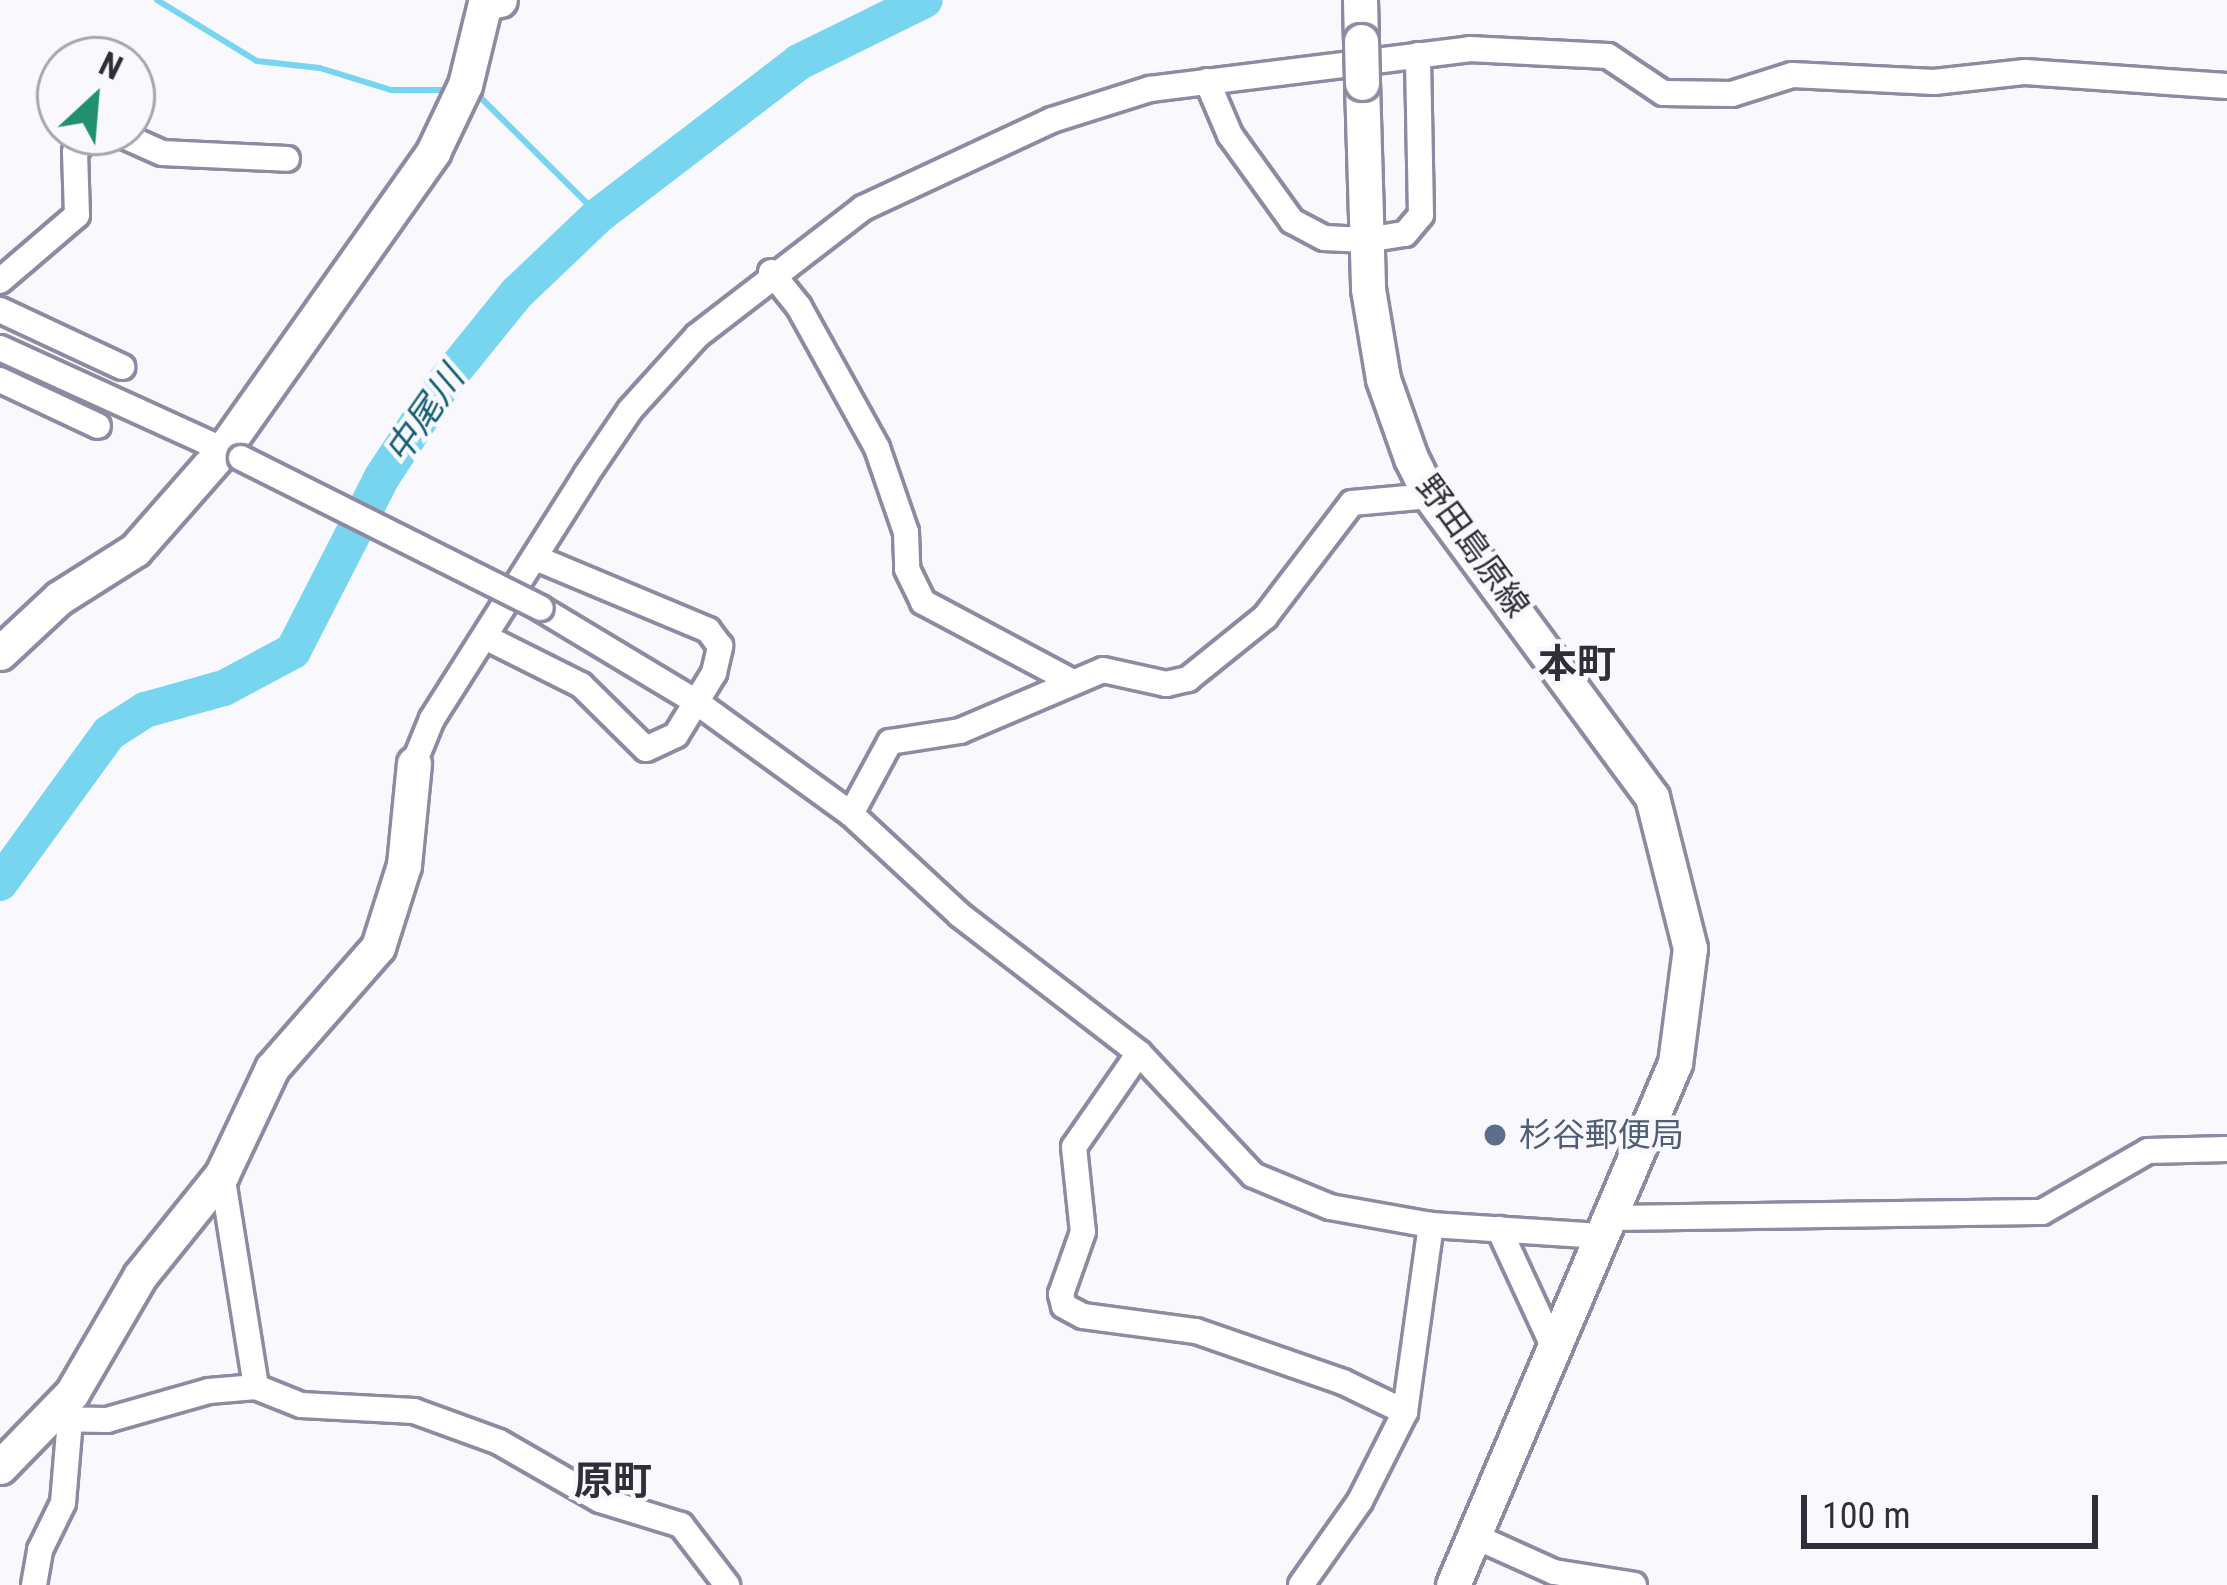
<!DOCTYPE html>
<meta charset="utf-8">
<style>
body{margin:0}
#map{position:relative;width:2227px;height:1585px;overflow:hidden;background:#f9f8fd;font-family:"Roboto Condensed","Noto Sans JP",sans-serif}
div>[style]{position:absolute}
[style*='--x']{left:calc(var(--x)*1px);top:calc(var(--y)*1px);width:calc(var(--w)*1px);rotate:calc(var(--a)*1deg)}
.stream>*{height:6px;margin:-3px;padding:0 3px;transform-origin:3px;border-radius:3px;background:#78d5f0}
.river>*{height:36px;margin:-18px;padding:0 18px;transform-origin:18px;border-radius:18px;background:#78d5f0}
.roads{filter:drop-shadow(3px 0 #8d8aa1) drop-shadow(-3px 0 #8d8aa1) drop-shadow(0 3px #8d8aa1) drop-shadow(0 -3px #8d8aa1)}
.street>*{height:24px;margin:-12px;padding:0 12px;transform-origin:12px;border-radius:12px;background:#fff}
.secondary>*{height:33px;margin:-16.5px;padding:0 16.5px;transform-origin:16.5px;border-radius:16.5px;background:#fff}
.bridges{filter:drop-shadow(3px 0 #8d8aa1) drop-shadow(-3px 0 #8d8aa1) drop-shadow(0 3px #8d8aa1) drop-shadow(0 -3px #8d8aa1)}
.street-bridge>*{height:24px;margin:-12px;padding:0 12px;transform-origin:12px;border-radius:12px;background:#fff}
.secondary-bridge>*{height:33px;margin:-16.5px;padding:0 16.5px;transform-origin:16.5px;border-radius:16.5px;background:#fff}
.dots>*{width:33px;height:33px;translate:-50% -50%;box-sizing:border-box;border:6px solid #f9f8fd;border-radius:50%}
span{translate:-50% -50%;white-space:nowrap;text-align:center;line-height:1.15;-webkit-text-stroke:9px #f9f8fd;paint-order:stroke}
.street-label{font-size:33px;color:#302e38}
.service-label{font-size:33px;color:#4e5e75}
.left{translate:0 -50%;text-align:left}
.water-label{font-size:36px;color:#115f72;font-style:italic}
.quarter-label{font-size:39px;color:#302e38;font-weight:700}
.north{position:absolute;left:36px;top:36px;width:120px;height:120px;box-sizing:border-box;background:#f9f8fd;border:3px solid #a9a7ae;border-radius:50%;rotate:26deg;font-size:33px;font-weight:700;line-height:48px;text-align:center;color:#302e38}
.north::after{content:'';display:block;margin:auto;width:42px;height:54px;background:#219070;clip-path:polygon(50% 0,100% 100%,50% 72%,0 100%)}
.scale{position:absolute;left:1801px;top:1495px;width:297px;height:54px;box-sizing:border-box;border:6px solid #302e38;border-top:0;padding-left:15px;font-size:36px;line-height:42px;white-space:nowrap;color:#302e38;-webkit-text-stroke:9px #f9f8fd;paint-order:stroke}
</style>
<div id="map">
<div class="stream">
<div style="--x:157;--y:0;--w:117;--a:31.4"></div>
<div style="--x:257;--y:61;--w:63;--a:6.3"></div>
<div style="--x:320;--y:68;--w:74;--a:17.2"></div>
<div style="--x:391;--y:90;--w:55;--a:0"></div>
<div style="--x:480;--y:97;--w:168;--a:44.8"></div>
</div>
<div class="river">
<div style="--x:0;--y:883;--w:185;--a:-54"></div>
<div style="--x:109;--y:733;--w:43;--a:-32.6"></div>
<div style="--x:145;--y:710;--w:82;--a:-15.6"></div>
<div style="--x:224;--y:688;--w:78;--a:-28.2"></div>
<div style="--x:293;--y:651;--w:195;--a:-62.9"></div>
<div style="--x:382;--y:477;--w:113;--a:-56.6"></div>
<div style="--x:444;--y:383;--w:116;--a:-51"></div>
<div style="--x:517;--y:293;--w:113;--a:-43.6"></div>
<div style="--x:599;--y:215;--w:252;--a:-37.4"></div>
<div style="--x:799;--y:62;--w:140;--a:-26.2"></div>
</div>
<div class="roads">
<div class="street">
<div style="--x:1207;--y:81;--w:59;--a:66.9"></div>
<div style="--x:1230;--y:135;--w:106;--a:54.2"></div>
<div style="--x:1292;--y:221;--w:36;--a:28"></div>
<div style="--x:1324;--y:238;--w:42;--a:2.7"></div>
<div style="--x:1366;--y:240;--w:39;--a:-9"></div>
<div style="--x:1405;--y:234;--w:25;--a:-50"></div>
<div style="--x:1421;--y:215;--w:160;--a:-91.1"></div>
<div style="--x:115;--y:132;--w:51;--a:24.1"></div>
<div style="--x:162;--y:153;--w:125;--a:2.7"></div>
<div style="--x:771;--y:272;--w:45;--a:51.3"></div>
<div style="--x:799;--y:307;--w:161;--a:61"></div>
<div style="--x:877;--y:448;--w:89;--a:71"></div>
<div style="--x:906;--y:532;--w:37;--a:88"></div>
<div style="--x:907;--y:569;--w:37;--a:64"></div>
<div style="--x:923;--y:602;--w:168;--a:28.1"></div>
<div style="--x:0;--y:281;--w:101;--a:-40.6"></div>
<div style="--x:77;--y:215;--w:63;--a:-91.8"></div>
<div style="--x:75;--y:152;--w:26;--a:-50"></div>
<div style="--x:0;--y:310;--w:135;--a:25"></div>
<div style="--x:0;--y:348;--w:256;--a:24.5"></div>
<div style="--x:0;--y:380;--w:108;--a:25.1"></div>
<div style="--x:540;--y:608;--w:181;--a:31"></div>
<div style="--x:695;--y:701;--w:193;--a:35.9"></div>
<div style="--x:851;--y:814;--w:149;--a:42.8"></div>
<div style="--x:960;--y:915;--w:226;--a:37.6"></div>
<div style="--x:1139;--y:1053;--w:167;--a:46.9"></div>
<div style="--x:1253;--y:1175;--w:83;--a:22.6"></div>
<div style="--x:1330;--y:1207;--w:103;--a:10.1"></div>
<div style="--x:1431;--y:1225;--w:170;--a:3.7"></div>
<div style="--x:487;--y:638;--w:105;--a:26.6"></div>
<div style="--x:581;--y:685;--w:91;--a:44.6"></div>
<div style="--x:646;--y:749;--w:33;--a:-25"></div>
<div style="--x:676;--y:735;--w:73;--a:-58.5"></div>
<div style="--x:714;--y:673;--w:28;--a:-77"></div>
<div style="--x:720;--y:646;--w:20;--a:-127"></div>
<div style="--x:708;--y:630;--w:186;--a:-157.3"></div>
<div style="--x:414;--y:763;--w:48;--a:-67.8"></div>
<div style="--x:432;--y:719;--w:289;--a:-57.7"></div>
<div style="--x:586;--y:475;--w:78;--a:-55.9"></div>
<div style="--x:630;--y:410;--w:100;--a:-47.8"></div>
<div style="--x:697;--y:336;--w:210;--a:-37.6"></div>
<div style="--x:863;--y:208;--w:208;--a:-25"></div>
<div style="--x:1052;--y:120;--w:103;--a:-17.6"></div>
<div style="--x:1150;--y:89;--w:321;--a:-7.1"></div>
<div style="--x:1469;--y:49;--w:139;--a:2.9"></div>
<div style="--x:1608;--y:56;--w:66;--a:33.9"></div>
<div style="--x:1663;--y:93;--w:69;--a:0.8"></div>
<div style="--x:1732;--y:94;--w:63;--a:-17.6"></div>
<div style="--x:1792;--y:75;--w:142;--a:2.8"></div>
<div style="--x:1934;--y:82;--w:92;--a:-6.3"></div>
<div style="--x:2025;--y:72;--w:202;--a:4"></div>
<div style="--x:851;--y:814;--w:82;--a:-61.6"></div>
<div style="--x:890;--y:742;--w:71;--a:-8.9"></div>
<div style="--x:960;--y:731;--w:155;--a:-23.1"></div>
<div style="--x:1103;--y:670;--w:65;--a:12.5"></div>
<div style="--x:1166;--y:684;--w:23;--a:-13"></div>
<div style="--x:1188;--y:679;--w:99;--a:-38.8"></div>
<div style="--x:1265;--y:617;--w:143;--a:-52.7"></div>
<div style="--x:1352;--y:503;--w:78;--a:-5.1"></div>
<div style="--x:1139;--y:1053;--w:114;--a:124.7"></div>
<div style="--x:1074;--y:1147;--w:85;--a:84"></div>
<div style="--x:1083;--y:1232;--w:66;--a:109.5"></div>
<div style="--x:1061;--y:1294;--w:12;--a:76"></div>
<div style="--x:1064;--y:1306;--w:21;--a:28"></div>
<div style="--x:1083;--y:1316;--w:114;--a:7.6"></div>
<div style="--x:1196;--y:1331;--w:156;--a:19.1"></div>
<div style="--x:1343;--y:1382;--w:69;--a:25.8"></div>
<div style="--x:222;--y:1174;--w:216;--a:80.9"></div>
<div style="--x:1609;--y:1218;--w:433;--a:-0.8"></div>
<div style="--x:2042;--y:1212;--w:122;--a:-29.9"></div>
<div style="--x:2148;--y:1151;--w:79;--a:-1.5"></div>
<div style="--x:1499;--y:1229;--w:131;--a:65.2"></div>
<div style="--x:50;--y:1419;--w:57;--a:1"></div>
<div style="--x:107;--y:1420;--w:106;--a:-15.9"></div>
<div style="--x:209;--y:1391;--w:47;--a:-4.9"></div>
<div style="--x:256;--y:1387;--w:48;--a:21.8"></div>
<div style="--x:301;--y:1405;--w:113;--a:3"></div>
<div style="--x:414;--y:1411;--w:90;--a:20"></div>
<div style="--x:499;--y:1442;--w:116;--a:29.9"></div>
<div style="--x:600;--y:1500;--w:85;--a:17.2"></div>
<div style="--x:681;--y:1525;--w:76;--a:52.5"></div>
<div style="--x:1474;--y:1536;--w:88;--a:24.2"></div>
<div style="--x:1554;--y:1572;--w:81;--a:9.2"></div>
<div style="--x:34;--y:1585;--w:36;--a:-80"></div>
<div style="--x:40;--y:1550;--w:52;--a:-63.9"></div>
<div style="--x:63;--y:1503;--w:83;--a:-85.2"></div>
<div style="--x:1301;--y:1585;--w:103;--a:-54.9"></div>
<div style="--x:1360;--y:1501;--w:100;--a:-63.2"></div>
<div style="--x:1405;--y:1412;--w:189;--a:-82.1"></div>
</div>
<div class="secondary">
<div style="--x:1360;--y:0;--w:41;--a:88.6"></div>
<div style="--x:1362;--y:83;--w:206;--a:88.3"></div>
<div style="--x:1368;--y:289;--w:91;--a:80.5"></div>
<div style="--x:1383;--y:379;--w:84;--a:70.5"></div>
<div style="--x:1411;--y:458;--w:42;--a:63.4"></div>
<div style="--x:1430;--y:496;--w:374;--a:53.6"></div>
<div style="--x:1652;--y:797;--w:156;--a:75.9"></div>
<div style="--x:1690;--y:948;--w:116;--a:97.4"></div>
<div style="--x:1675;--y:1063;--w:567;--a:113.04"></div>
<div style="--x:0;--y:653;--w:81;--a:-43"></div>
<div style="--x:59;--y:598;--w:90;--a:-32.3"></div>
<div style="--x:135;--y:550;--w:133;--a:-48.7"></div>
<div style="--x:223;--y:450;--w:365;--a:-54.8"></div>
<div style="--x:433;--y:152;--w:74;--a:-64.5"></div>
<div style="--x:465;--y:85;--w:84;--a:-76.3"></div>
<div style="--x:485;--y:3;--w:15;--a:-11"></div>
<div style="--x:0;--y:1467;--w:103;--a:-45.8"></div>
<div style="--x:72;--y:1393;--w:135;--a:-59.8"></div>
<div style="--x:140;--y:1276;--w:131;--a:-51.2"></div>
<div style="--x:222;--y:1174;--w:117;--a:-64.7"></div>
<div style="--x:272;--y:1068;--w:161;--a:-48.8"></div>
<div style="--x:378;--y:947;--w:86;--a:-72.4"></div>
<div style="--x:404;--y:865;--w:102;--a:-84.4"></div>
</div>
</div>
<div class="bridges">
<div class="street-bridge">
<div style="--x:241;--y:458;--w:335;--a:26.6"></div>
</div>
<div class="secondary-bridge">
<div style="--x:1361;--y:41;--w:42;--a:88.6"></div>
</div>
</div>
<div class="dots">
<div style="left:1495px;top:1135px;background:#5c6f8a"></div>
</div>
<div class="street-label">
<span style="left:1473px;top:546px;rotate:54deg">野田島原線</span>
</div>
<div class="service-label">
<span class="left" style="left:1519px;top:1135px">杉谷郵便局</span>
</div>
<div class="water-label">
<span style="left:425px;top:415px;rotate:-55deg">中尾川</span>
</div>
<div class="quarter-label">
<span style="left:1577px;top:664px">本町</span>
<span style="left:613px;top:1481px">原町</span>
</div>
<div class="north">N</div>
<div class="scale">100 m</div>
</div>
